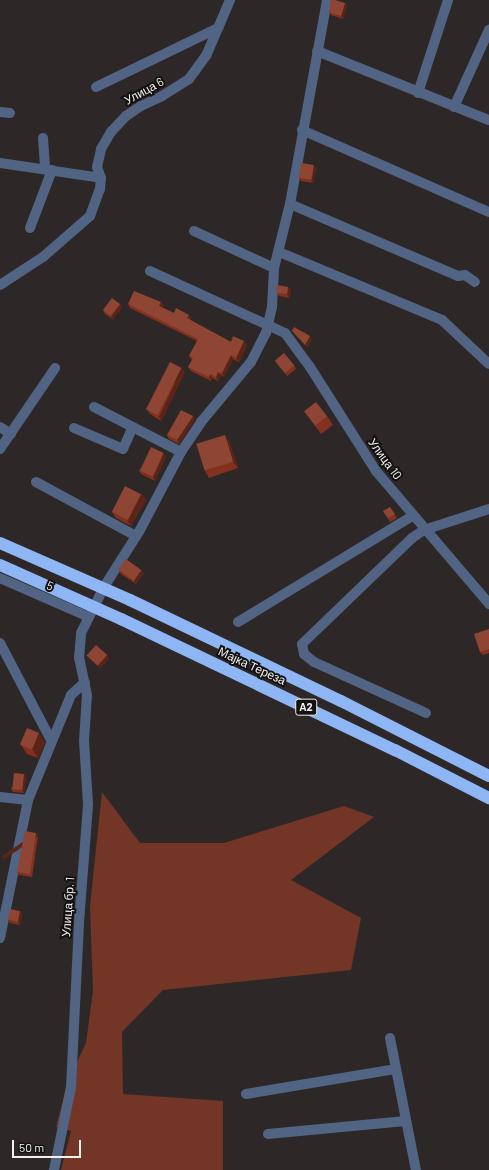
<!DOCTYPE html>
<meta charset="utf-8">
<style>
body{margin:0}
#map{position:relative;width:489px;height:1170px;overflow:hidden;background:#2d2827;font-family:Barlow,sans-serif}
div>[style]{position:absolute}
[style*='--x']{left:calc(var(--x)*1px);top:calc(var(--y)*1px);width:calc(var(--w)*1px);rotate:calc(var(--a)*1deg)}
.green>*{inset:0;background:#733526}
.minor>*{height:10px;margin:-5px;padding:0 5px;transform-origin:5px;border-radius:5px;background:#516484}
.highway>*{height:12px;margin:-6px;padding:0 6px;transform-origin:6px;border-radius:6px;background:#8eb5f4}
.highway-bridge>*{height:12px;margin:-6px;padding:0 6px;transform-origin:6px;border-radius:6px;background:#8eb5f4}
.wall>*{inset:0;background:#83301d;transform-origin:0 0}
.shaded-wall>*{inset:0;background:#5b2417;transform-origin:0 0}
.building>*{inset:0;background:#8f4534;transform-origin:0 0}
span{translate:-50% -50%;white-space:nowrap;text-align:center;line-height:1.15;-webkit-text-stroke:4px #141211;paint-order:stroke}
.shield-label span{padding:1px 3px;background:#141211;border:1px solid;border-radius:3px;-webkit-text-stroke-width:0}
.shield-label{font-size:11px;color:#f4f0f0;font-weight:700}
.street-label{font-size:12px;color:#f4f0f0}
.scale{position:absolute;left:12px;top:1140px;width:69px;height:18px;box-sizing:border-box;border:2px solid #f4f0f0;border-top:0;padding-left:5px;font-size:12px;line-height:14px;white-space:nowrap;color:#f4f0f0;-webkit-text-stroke:3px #141211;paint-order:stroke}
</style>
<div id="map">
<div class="green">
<div style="clip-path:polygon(102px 792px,140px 843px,224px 843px,344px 806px,374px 817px,291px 880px,361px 918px,351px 970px,163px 990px,122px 1032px,123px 1094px,223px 1101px,223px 1170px,61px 1170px,71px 1131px,56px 1127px,68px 1081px,86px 1043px,93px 991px,90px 906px)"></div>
</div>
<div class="minor">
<div style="--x:317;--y:51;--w:185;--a:21.9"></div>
<div style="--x:96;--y:87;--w:136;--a:-25.8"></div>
<div style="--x:418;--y:93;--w:98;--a:-72.1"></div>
<div style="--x:454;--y:107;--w:85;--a:-65.6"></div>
<div style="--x:0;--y:112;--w:10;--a:6"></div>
<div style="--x:302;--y:130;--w:204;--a:23.7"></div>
<div style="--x:43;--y:138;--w:31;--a:86"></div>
<div style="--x:0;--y:163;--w:102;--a:8.4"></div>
<div style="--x:290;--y:204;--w:183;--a:23.2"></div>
<div style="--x:458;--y:276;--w:7;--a:-8"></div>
<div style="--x:465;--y:275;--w:12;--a:35"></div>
<div style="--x:30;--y:228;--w:62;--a:-69.2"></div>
<div style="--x:194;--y:231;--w:88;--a:24.8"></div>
<div style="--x:279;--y:252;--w:177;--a:22.6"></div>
<div style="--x:442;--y:320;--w:64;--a:43.1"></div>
<div style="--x:150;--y:271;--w:149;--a:24.7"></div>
<div style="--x:285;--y:333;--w:42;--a:53.7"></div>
<div style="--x:310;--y:367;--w:123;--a:57.6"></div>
<div style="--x:376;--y:471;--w:175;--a:49.6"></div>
<div style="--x:0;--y:285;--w:51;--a:-33.1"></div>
<div style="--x:43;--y:257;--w:62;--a:-41.1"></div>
<div style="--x:90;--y:216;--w:29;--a:-70"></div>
<div style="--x:100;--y:189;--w:11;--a:-85"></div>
<div style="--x:101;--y:178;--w:12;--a:-110"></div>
<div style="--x:97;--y:167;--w:18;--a:-77"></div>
<div style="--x:101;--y:149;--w:20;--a:-60"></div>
<div style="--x:111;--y:132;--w:22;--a:-47"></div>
<div style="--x:126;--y:116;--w:18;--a:-34"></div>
<div style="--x:141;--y:106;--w:23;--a:-25"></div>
<div style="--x:162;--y:96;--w:32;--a:-32"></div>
<div style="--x:189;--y:79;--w:29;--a:-54"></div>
<div style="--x:206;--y:56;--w:61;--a:-66.8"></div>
<div style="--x:94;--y:407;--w:98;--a:27.3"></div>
<div style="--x:0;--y:427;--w:13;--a:32"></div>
<div style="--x:74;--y:428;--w:53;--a:23.2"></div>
<div style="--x:123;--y:449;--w:24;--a:-66"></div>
<div style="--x:0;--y:449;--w:98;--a:-55.8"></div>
<div style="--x:36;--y:482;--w:114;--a:28.4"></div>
<div style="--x:0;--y:578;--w:97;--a:23.7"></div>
<div style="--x:238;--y:622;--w:204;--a:-31.3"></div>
<div style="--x:0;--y:643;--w:110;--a:62.3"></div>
<div style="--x:426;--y:713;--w:123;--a:-155.5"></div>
<div style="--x:314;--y:662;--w:13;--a:-141"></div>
<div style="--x:304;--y:654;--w:10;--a:-101"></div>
<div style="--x:302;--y:644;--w:153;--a:-43.9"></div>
<div style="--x:412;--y:538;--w:14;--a:-34"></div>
<div style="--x:424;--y:530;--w:68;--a:-17.9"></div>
<div style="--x:0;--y:797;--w:28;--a:6"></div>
<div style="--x:0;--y:938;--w:141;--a:-78.5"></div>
<div style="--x:28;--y:800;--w:113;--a:-67.7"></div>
<div style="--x:71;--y:695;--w:19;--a:-43"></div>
<div style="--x:390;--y:1038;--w:135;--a:78.9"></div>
<div style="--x:246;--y:1094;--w:151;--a:-9.5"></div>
<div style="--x:268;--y:1134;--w:138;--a:-5.4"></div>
<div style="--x:54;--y:1170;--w:85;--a:-78.4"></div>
<div style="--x:71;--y:1087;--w:165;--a:-87.2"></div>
<div style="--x:79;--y:922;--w:118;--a:-85.6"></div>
<div style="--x:88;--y:804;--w:63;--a:-93.6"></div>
<div style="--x:84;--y:741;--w:46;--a:-86.3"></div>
<div style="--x:87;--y:695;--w:38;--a:-102"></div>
<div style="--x:79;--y:658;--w:25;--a:-85"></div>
<div style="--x:81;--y:633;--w:51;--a:-63.4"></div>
<div style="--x:104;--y:587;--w:67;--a:-57.7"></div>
<div style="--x:140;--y:530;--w:88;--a:-62.3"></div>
<div style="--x:181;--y:452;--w:36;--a:-56"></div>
<div style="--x:201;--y:422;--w:78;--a:-50.2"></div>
<div style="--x:251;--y:362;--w:33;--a:-63"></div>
<div style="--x:266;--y:333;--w:27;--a:-77"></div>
<div style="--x:272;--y:307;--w:39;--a:-87"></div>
<div style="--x:274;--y:268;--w:66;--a:-76"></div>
<div style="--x:290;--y:204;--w:207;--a:-79.7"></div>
</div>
<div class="highway">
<div style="--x:130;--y:600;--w:234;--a:25.6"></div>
<div style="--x:341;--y:701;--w:166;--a:26.9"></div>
<div style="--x:121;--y:619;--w:304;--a:25.6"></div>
<div style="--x:395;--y:750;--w:106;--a:27.1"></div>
</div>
<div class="highway-bridge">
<div style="--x:0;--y:543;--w:142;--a:23.7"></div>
<div style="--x:0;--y:565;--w:133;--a:24.1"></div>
</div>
<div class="wall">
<div style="clip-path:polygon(345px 3px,347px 6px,343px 19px,331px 15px,329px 12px)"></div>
<div style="clip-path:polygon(316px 168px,313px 183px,301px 181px,299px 178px)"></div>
<div style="clip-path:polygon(288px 287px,291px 290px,289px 298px,279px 296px,277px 293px)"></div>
<div style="clip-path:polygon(120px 304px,122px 307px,113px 319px,105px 314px,103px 310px)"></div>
<div style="clip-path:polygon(128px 304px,164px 305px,163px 308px,174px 313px,189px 315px,191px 318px,190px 320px,231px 342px,247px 345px,239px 362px,233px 359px,224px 377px,221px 375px,218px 381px,212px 378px,211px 381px,191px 371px,188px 367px,192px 360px,189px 356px,197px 341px,130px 308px)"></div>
<div style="clip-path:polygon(277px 364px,294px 365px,296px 369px,287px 376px)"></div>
<div style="clip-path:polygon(185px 372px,161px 421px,150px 414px,147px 410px)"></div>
<div style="clip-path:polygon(304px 411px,327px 416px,333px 425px,321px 434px)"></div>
<div style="clip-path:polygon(193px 416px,195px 419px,179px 444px,169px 439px,167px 435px)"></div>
<div style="clip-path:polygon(229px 441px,238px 468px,209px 478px,205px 471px)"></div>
<div style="clip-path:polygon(166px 456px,155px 481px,141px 474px,139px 470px)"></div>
<div style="clip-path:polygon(141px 494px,146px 500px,131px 526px,116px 518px,112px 512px)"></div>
<div style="left:390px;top:507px;width:13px;height:8px;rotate:58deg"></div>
<div style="clip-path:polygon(119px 570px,144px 573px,136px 584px,121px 574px)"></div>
<div style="clip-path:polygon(489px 629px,489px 653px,483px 655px,480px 652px)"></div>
<div style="clip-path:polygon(86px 655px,109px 658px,100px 668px,89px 658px)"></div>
<div style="clip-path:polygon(45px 742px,38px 758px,27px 754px,21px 745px)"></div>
<div style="clip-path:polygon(24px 774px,26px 778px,24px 793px,13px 792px,11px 789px)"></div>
<div style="clip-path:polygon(36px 833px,38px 836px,32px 877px,19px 875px,17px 872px)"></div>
<div style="clip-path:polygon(20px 911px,22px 915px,20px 925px,10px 923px,8px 920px)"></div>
</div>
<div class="shaded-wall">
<div style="clip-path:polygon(345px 3px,347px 6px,343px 19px,341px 16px)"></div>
<div style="clip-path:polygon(314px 165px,316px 168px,313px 183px,311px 180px)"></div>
<div style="clip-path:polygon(288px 287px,291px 290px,289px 298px,287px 294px)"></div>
<div style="clip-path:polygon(161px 302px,164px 305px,162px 310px,159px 306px)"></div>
<div style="clip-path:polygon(120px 304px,122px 307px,113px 319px,111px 316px)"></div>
<div style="clip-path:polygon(189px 315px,191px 318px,190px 322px,187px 318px)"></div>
<div style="clip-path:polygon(310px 336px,312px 339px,307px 348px,305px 345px)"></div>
<div style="clip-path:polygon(244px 341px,247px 345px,239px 362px,236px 358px)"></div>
<div style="clip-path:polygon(231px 355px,233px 359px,224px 377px,222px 373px)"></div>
<div style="clip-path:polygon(182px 368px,185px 372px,161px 421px,159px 417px)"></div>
<div style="clip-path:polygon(218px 372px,221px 375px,218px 381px,216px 377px)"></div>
<div style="clip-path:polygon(210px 374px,212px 378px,211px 381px,209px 377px)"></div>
<div style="clip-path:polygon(193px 416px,195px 419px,179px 444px,177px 440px)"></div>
<div style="clip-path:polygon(225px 435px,229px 441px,238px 468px,233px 462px)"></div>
<div style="clip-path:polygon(164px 453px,166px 456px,155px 481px,153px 477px)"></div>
<div style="clip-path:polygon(141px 494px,146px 500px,131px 526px,127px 520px)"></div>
<div style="clip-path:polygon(141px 570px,144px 573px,136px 584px,134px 581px)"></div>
<div style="clip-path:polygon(107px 655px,109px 658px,100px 668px,97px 665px)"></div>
<div style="clip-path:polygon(39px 733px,45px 742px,38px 758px,32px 749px)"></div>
<div style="clip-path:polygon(24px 774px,26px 778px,24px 793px,22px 790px)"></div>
<div style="left:36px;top:833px;width:4px;height:41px;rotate:56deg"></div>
<div style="clip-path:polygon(20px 911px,22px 915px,20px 925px,18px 922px)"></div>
</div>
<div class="building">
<div style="clip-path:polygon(331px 0,335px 0,345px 3px,341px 16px,329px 12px)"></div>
<div style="left:301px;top:163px;width:13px;height:15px;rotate:9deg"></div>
<div style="clip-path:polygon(277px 285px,288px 287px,287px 294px,277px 293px)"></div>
<div style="clip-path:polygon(134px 291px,161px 302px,159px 306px,174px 313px,176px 308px,189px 315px,187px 318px,231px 342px,233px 336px,244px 341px,236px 358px,231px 355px,222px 373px,218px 372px,216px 377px,210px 374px,209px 377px,188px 367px,193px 358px,189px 356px,198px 339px,128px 304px)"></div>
<div style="left:112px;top:298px;width:10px;height:15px;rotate:37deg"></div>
<div style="clip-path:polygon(294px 327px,310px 336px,305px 345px,292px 331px)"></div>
<div style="left:284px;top:353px;width:16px;height:12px;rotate:50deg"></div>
<div style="left:170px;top:362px;width:13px;height:53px;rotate:27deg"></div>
<div style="left:316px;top:402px;width:18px;height:15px;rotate:52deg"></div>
<div style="clip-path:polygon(181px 410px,193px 416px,177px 440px,167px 435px)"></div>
<div style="left:225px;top:435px;width:28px;height:30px;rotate:73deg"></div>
<div style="left:151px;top:447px;width:14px;height:26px;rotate:25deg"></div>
<div style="left:125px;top:486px;width:18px;height:29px;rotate:27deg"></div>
<div style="clip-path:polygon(390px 507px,395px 514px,388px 518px,383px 511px)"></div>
<div style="left:126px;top:559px;width:19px;height:13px;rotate:36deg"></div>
<div style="clip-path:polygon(489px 629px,489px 649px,480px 652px,474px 634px)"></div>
<div style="left:96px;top:645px;width:15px;height:14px;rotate:42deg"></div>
<div style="left:27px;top:728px;width:13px;height:18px;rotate:23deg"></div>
<div style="left:14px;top:773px;width:10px;height:16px;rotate:6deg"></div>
<div style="clip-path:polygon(25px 831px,36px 833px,30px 874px,17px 872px)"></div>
<div style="left:10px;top:909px;width:10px;height:11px;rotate:11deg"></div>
</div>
<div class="shield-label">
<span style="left:306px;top:707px">A2</span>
</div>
<div class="street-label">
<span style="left:144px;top:91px;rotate:-29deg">Улица 6</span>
<span style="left:385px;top:459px;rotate:54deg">Улица 10</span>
<span style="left:50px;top:586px;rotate:24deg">5</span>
<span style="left:252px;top:666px;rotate:25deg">Мајка Тереза</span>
<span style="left:68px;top:907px;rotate:-86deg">Улица бр. 1</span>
</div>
<div class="scale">50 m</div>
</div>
